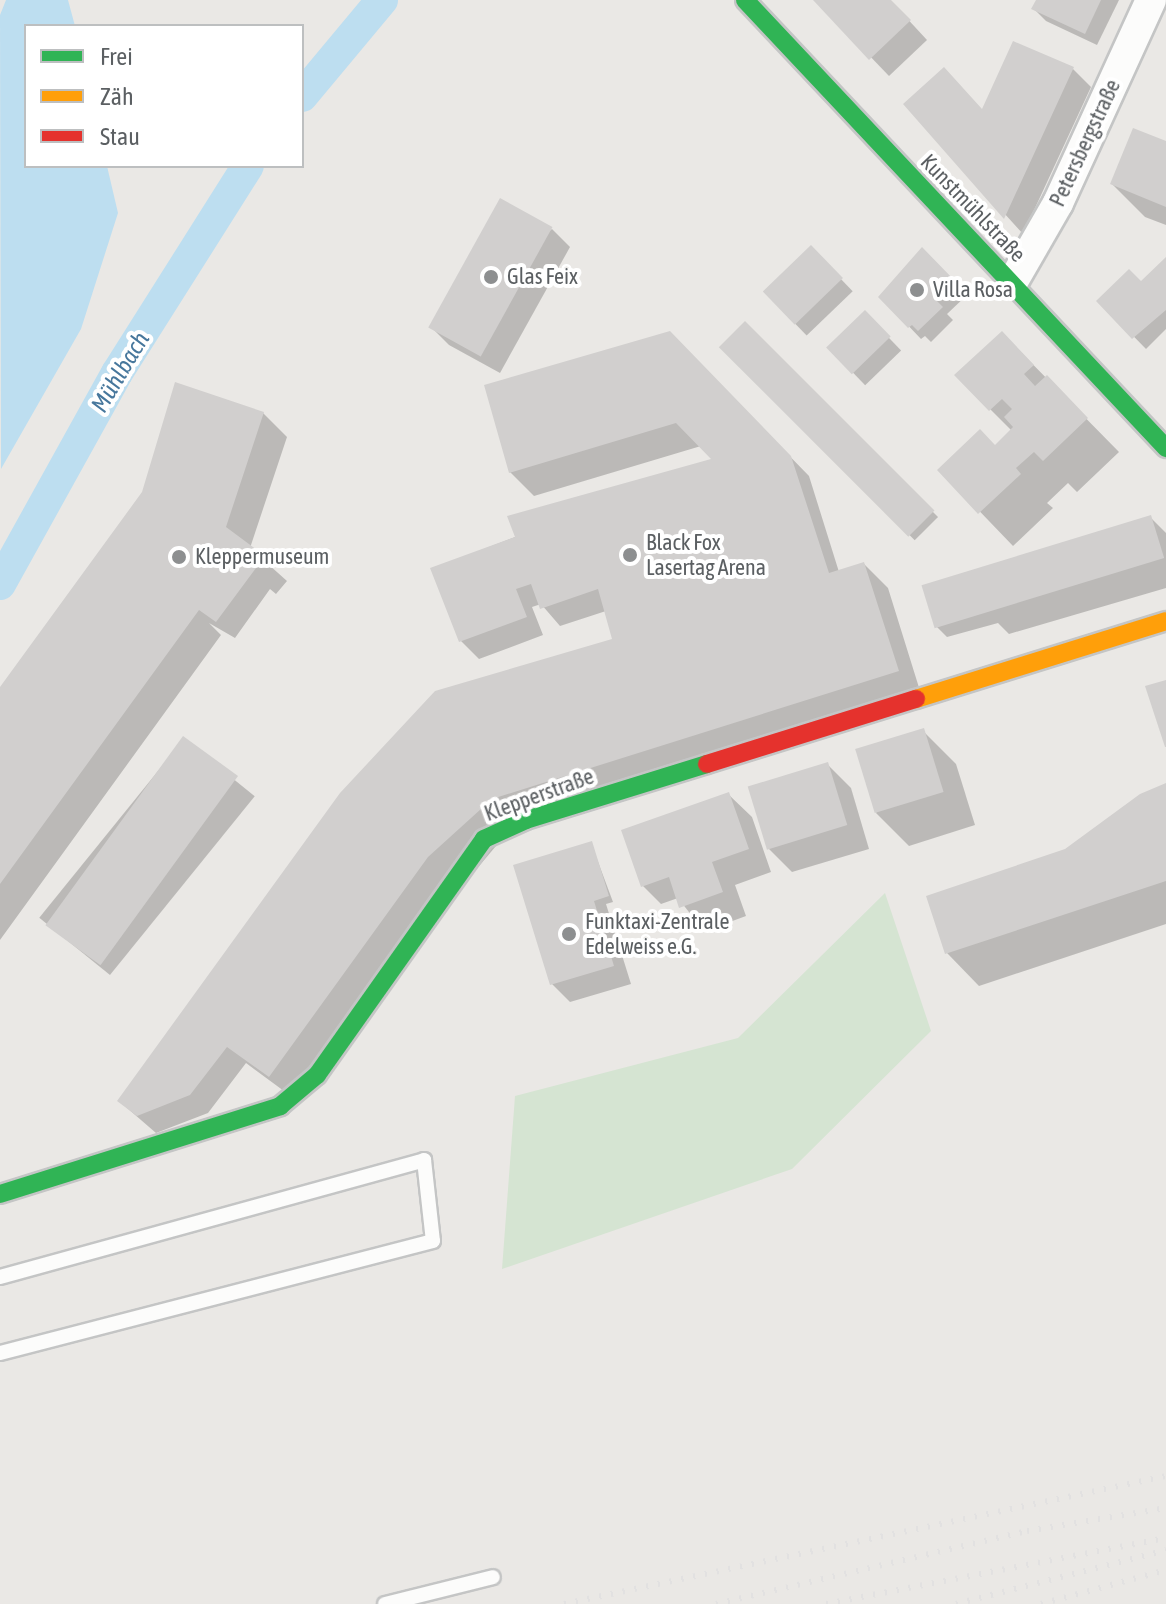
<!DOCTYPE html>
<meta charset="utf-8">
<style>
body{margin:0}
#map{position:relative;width:1166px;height:1604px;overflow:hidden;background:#eae8e5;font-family:"Asap Condensed",sans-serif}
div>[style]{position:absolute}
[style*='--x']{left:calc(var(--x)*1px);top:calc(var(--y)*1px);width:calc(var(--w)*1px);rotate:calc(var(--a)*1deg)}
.green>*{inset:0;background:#d5e4d2}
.water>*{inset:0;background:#bddef0}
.shadow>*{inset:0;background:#0003;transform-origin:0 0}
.canal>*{height:32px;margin:-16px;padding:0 16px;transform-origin:16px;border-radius:16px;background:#bddef0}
.building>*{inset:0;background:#d1cfce;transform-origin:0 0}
.roads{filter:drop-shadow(2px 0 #c4c5c5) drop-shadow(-2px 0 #c4c5c5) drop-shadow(0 2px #c4c5c5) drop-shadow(0 -2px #c4c5c5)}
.lane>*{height:14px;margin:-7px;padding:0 7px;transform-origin:7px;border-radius:7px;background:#fcfcfb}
.street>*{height:30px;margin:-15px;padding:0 15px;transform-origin:15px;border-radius:15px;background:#fcfcfb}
.fast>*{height:18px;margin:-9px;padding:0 9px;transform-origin:9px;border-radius:9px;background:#30b455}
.slow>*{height:18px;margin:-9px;padding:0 9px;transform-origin:9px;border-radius:9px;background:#ff9f0a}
.jam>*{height:18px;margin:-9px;padding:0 9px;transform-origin:9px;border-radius:9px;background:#e5322d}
.rail>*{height:6px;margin-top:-3px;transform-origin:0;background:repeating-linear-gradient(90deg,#e2e1e1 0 2px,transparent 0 12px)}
.dots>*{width:22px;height:22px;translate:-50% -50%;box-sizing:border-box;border:4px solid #fff;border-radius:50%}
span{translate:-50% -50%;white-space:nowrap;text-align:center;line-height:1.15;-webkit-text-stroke:8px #fff;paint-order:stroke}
.street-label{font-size:22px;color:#5b5f62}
.poi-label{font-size:22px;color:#5b5f62}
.left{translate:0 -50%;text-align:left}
.water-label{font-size:24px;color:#47779c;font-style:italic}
.legend{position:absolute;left:24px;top:24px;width:280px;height:144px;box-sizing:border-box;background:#fff;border:2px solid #bdbfc0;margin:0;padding:10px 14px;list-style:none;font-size:24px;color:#5b5f62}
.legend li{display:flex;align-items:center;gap:16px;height:40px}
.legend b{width:40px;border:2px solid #bdbfc0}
</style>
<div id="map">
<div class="green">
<div style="clip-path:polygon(885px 893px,931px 1031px,792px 1169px,502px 1269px,515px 1096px,738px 1038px)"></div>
</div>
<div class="water">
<div style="clip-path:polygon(6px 0,68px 0,75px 26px,26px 26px,26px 166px,107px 166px,118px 213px,81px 329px,1px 469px,0 15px)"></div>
</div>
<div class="shadow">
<div style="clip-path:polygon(816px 0,890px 0,927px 40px,889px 76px)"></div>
<div style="clip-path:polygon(1038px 0,1119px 0,1097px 45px,1046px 21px,1034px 9px)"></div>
<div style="clip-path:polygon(1073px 69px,1091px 87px,1023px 234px,906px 105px,983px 111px)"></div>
<div style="clip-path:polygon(1166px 143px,1166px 225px,1145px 217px,1112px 184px)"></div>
<div style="clip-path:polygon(552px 229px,570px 247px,500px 373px,449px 345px,431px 327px)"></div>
<div style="left:811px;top:248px;width:60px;height:64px;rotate:46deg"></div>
<div style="clip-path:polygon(922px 249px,967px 295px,947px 314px,953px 320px,931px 342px,925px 336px,921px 339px,881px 297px)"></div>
<div style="clip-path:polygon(1166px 260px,1166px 329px,1146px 349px,1099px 301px,1141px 284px)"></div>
<div style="left:865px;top:313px;width:52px;height:50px;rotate:46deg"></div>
<div style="left:745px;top:324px;width:273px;height:33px;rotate:45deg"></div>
<div style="clip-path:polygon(670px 333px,809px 476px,839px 572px,864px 564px,888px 588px,921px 694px,516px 822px,288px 1094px,246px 1063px,208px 1113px,156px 1133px,119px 1101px,614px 639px,606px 611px,560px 626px,541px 604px,532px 607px,543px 635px,479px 659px,461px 641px,432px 569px,715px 460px,701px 446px,534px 496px,510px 472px)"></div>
<div style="clip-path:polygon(1002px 333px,1119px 452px,1077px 492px,1068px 483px,1047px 503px,1053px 508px,1013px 546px,940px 470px,995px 447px,1012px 431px,990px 409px)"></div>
<div style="clip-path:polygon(263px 413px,287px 437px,250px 548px,287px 581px,276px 594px,270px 589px,235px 638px,209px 623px,221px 635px,0 940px,0 690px)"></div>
<div style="clip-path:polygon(1150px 517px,1166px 533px,1166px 588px,1009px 634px,998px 623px,947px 637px,935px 625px)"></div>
<div style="clip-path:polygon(923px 731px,956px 764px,975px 825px,909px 846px,876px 813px)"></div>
<div style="left:184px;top:739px;width:91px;height:230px;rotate:39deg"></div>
<div style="clip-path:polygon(827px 764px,851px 788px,869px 849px,792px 872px,768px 848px)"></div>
<div style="clip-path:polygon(1166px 785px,1166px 924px,979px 986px,947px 953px,1066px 851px)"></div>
<div style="clip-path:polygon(728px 794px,752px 817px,771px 872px,735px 885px,746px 916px,727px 923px,715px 911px,718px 918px,699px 925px,678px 898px,661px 904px,643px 886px)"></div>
<div style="clip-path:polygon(591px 843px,613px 902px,606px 904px,631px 984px,570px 1002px,552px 984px)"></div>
</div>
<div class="canal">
<div style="--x:302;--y:96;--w:125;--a:-50.2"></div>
<div style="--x:0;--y:584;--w:241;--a:-61"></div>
<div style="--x:117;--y:373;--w:245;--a:-57.7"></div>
</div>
<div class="building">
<div style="clip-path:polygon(813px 0,891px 0,911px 20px,869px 60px)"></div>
<div style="clip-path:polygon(1036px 0,1101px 0,1085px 34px,1031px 9px)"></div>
<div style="clip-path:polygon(1013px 41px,1074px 67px,1004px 219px,903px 104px,944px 67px,982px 109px)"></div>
<div style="clip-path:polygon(1133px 128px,1166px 141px,1166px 207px,1110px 184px)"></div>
<div style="left:500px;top:198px;width:60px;height:148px;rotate:29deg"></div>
<div style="left:811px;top:245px;width:46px;height:67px;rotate:46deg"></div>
<div style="clip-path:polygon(922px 247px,956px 282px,937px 301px,943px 307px,918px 331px,912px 325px,908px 328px,878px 297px)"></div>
<div style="clip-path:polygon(1166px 257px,1166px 310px,1132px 339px,1096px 301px,1129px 269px,1141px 281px)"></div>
<div style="left:865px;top:310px;width:37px;height:54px;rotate:46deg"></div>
<div style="left:745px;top:321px;width:268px;height:37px;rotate:45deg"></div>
<div style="clip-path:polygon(670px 331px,791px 456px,829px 573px,864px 562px,899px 671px,492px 799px,428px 857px,269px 1077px,227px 1047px,190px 1095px,137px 1116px,117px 1101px,340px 793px,435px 691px,612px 639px,598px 589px,540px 609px,531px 584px,516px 589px,527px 617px,459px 642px,430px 568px,515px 537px,507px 516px,711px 459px,676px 423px,509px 473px,484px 385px)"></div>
<div style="clip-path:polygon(1002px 331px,1034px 365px,1024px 374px,1035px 386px,1047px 375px,1088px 418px,1043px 461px,1034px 452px,1016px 468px,1021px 474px,978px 514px,937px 470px,980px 429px,995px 445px,1013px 427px,1004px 417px,1012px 409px,1002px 399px,989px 411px,954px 375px)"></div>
<div style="clip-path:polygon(175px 382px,264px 412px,226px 527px,265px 556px,216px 622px,199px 610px,0 884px,0 687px,142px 492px)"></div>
<div style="left:1151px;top:515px;width:45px;height:240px;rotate:73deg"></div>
<div style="clip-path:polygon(1166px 680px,1166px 747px,1165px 747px,1145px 686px)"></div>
<div style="left:924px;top:728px;width:67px;height:72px;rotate:73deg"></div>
<div style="left:183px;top:736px;width:68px;height:234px;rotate:36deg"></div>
<div style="left:828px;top:762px;width:66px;height:84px;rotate:73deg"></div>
<div style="clip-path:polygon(1166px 783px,1166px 881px,945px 954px,926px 896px,1065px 849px,1140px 794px)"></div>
<div style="clip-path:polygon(729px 792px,749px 849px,712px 862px,723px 892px,679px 908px,669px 877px,641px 887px,621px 830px)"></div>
<div style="clip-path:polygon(592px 841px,609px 896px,594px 901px,614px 966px,550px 985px,513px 865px)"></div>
</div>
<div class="roads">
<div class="lane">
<div style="--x:0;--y:1277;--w:440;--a:-15.4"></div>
<div style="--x:424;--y:1160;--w:81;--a:83.7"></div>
<div style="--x:433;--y:1241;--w:447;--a:165.5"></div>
<div style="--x:385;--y:1604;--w:111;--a:-14"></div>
</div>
<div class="street">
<div style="--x:1012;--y:283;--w:92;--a:-60.1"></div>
<div style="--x:1058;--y:203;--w:223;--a:-65.4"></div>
</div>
<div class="fast">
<div style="--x:745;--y:0;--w:615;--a:46.78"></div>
<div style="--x:0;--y:1194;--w:294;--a:-17.4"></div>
<div style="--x:280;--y:1106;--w:48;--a:-40"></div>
<div style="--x:317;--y:1075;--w:289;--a:-54.7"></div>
<div style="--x:484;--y:839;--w:46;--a:-24.3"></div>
<div style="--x:526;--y:820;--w:189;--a:-17.2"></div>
</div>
<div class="slow">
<div style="--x:916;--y:699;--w:262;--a:-17.3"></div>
</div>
<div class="jam">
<div style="--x:707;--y:764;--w:219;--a:-17.3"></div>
</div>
</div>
<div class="rail">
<div style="--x:564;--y:1604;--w:615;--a:-12"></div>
<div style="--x:716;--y:1604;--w:319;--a:-13.2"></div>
<div style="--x:1027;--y:1531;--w:141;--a:-9.4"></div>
<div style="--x:826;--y:1604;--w:346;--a:-11"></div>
<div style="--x:956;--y:1604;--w:217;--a:-14.4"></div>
<div style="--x:1041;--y:1604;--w:130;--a:-15.2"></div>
</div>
<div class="dots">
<div style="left:491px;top:277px;background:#8d8f90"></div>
<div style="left:917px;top:290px;background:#8d8f90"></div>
<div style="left:630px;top:555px;background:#8d8f90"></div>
<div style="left:179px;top:557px;background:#8d8f90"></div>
<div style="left:569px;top:934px;background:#8d8f90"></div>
</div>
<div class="street-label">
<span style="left:1085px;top:143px;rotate:-65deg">Petersbergstraße</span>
<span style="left:973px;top:208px;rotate:46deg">Kunstmühlstraße</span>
<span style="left:539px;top:795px;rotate:-20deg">Klepperstraße</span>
</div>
<div class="poi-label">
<span class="left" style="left:507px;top:277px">Glas Feix</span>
<span class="left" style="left:933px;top:290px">Villa Rosa</span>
<span class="left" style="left:646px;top:555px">Black Fox<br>Lasertag Arena</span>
<span class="left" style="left:195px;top:557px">Kleppermuseum</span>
<span class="left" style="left:585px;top:934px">Funktaxi-Zentrale<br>Edelweiss e.G.</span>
</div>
<div class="water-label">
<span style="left:120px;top:372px;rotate:-59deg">Mühlbach</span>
</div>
<ul class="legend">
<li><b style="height:10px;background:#30b455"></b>Frei</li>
<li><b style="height:10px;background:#ff9f0a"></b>Zäh</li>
<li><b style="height:10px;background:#e5322d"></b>Stau</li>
</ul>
</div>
